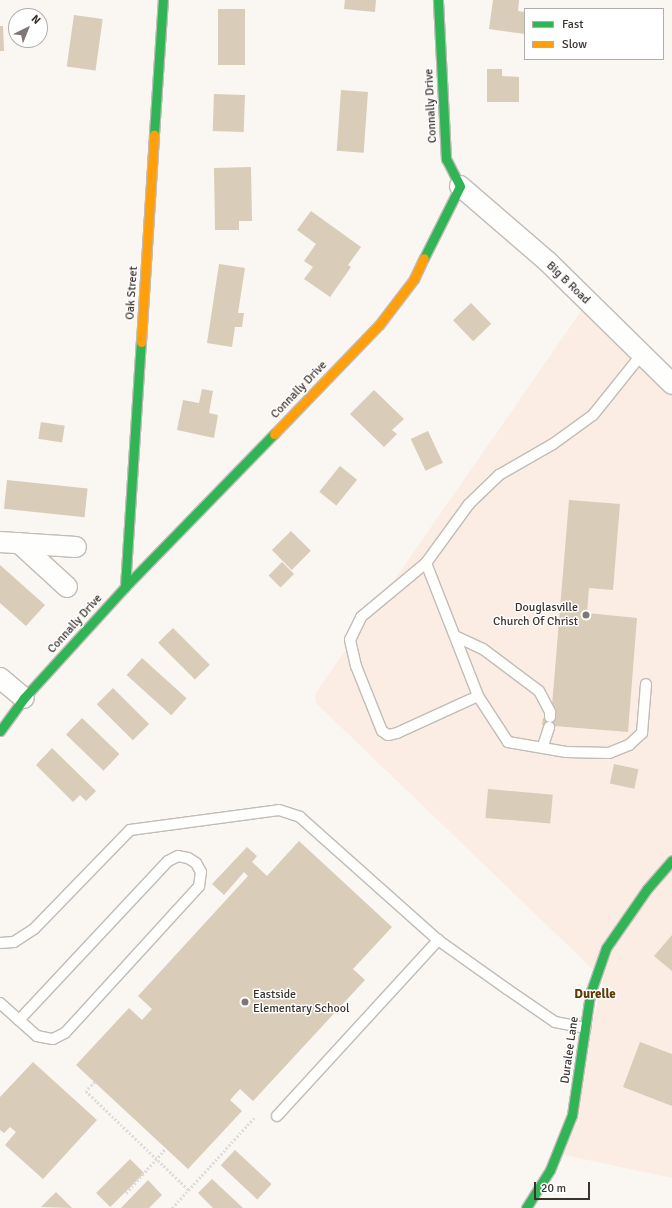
<!DOCTYPE html>
<style>
body{margin:0}
#map{position:relative;width:672px;height:1208px;overflow:hidden;background:#faf6f2;font-family:Signika,sans-serif}
div>[style]{position:absolute}
[style*='--x']{left:calc(var(--x)*1px);top:calc(var(--y)*1px);width:calc(var(--w)*1px);rotate:calc(var(--a)*1deg)}
.built>*{inset:0;background:#fbede4}
.building>*{inset:0;background:#d9ccb8;transform-origin:0 0}
.path>*{height:2.5px;margin-top:-1.25px;transform-origin:0;background:repeating-linear-gradient(90deg,#dedcdb 0 2px,transparent 0 4px)}
.roads{filter:drop-shadow(1px 0 #c1bcb8) drop-shadow(-1px 0 #c1bcb8) drop-shadow(0 1px #c1bcb8) drop-shadow(0 -1px #c1bcb8)}
.lane>*{height:10px;margin:-5px;padding:0 5px;transform-origin:5px;border-radius:5px;background:#fefefd}
.street>*{height:20px;margin:-10px;padding:0 10px;transform-origin:10px;border-radius:10px;background:#fefefd}
.fast>*{height:9px;margin:-4.5px;padding:0 4.5px;transform-origin:4.5px;border-radius:4.5px;background:#30b455}
.slow>*{height:9px;margin:-4.5px;padding:0 4.5px;transform-origin:4.5px;border-radius:4.5px;background:#ff9f0a}
.dots>*{width:11px;height:11px;translate:-50% -50%;box-sizing:border-box;border:2px solid #fff;border-radius:50%}
span{translate:-50% -50%;white-space:nowrap;text-align:center;line-height:1.15;-webkit-text-stroke:3px #fff;paint-order:stroke}
.street-label{font-size:12px;color:#3b332e}
.poi-label{font-size:12px;color:#3b332e}
.right{translate:-100% -50%;text-align:right}
.left{translate:0 -50%;text-align:left}
.neighbourhood-label{font-size:13px;color:#5c3a02;font-weight:700}
.legend{position:absolute;left:524px;top:8px;width:140px;height:52px;box-sizing:border-box;background:#fff;border:1px solid #b1adab;margin:0;padding:5px 7px;list-style:none;font-size:12px;color:#3b332e}
.legend li{display:flex;align-items:center;gap:8px;height:20px}
.legend b{width:20px;border:1px solid #b1adab}
.north{position:absolute;left:8px;top:8px;width:40px;height:40px;box-sizing:border-box;background:#fff;border:1px solid #b1adab;border-radius:50%;rotate:43deg;font-size:11px;font-weight:700;line-height:16px;text-align:center;color:#3b332e}
.north::after{content:'';display:block;margin:auto;width:14px;height:18px;background:#7e7773;clip-path:polygon(50% 0,100% 100%,50% 72%,0 100%)}
.scale{position:absolute;left:534px;top:1182px;width:56px;height:18px;box-sizing:border-box;border:2px solid #3b332e;border-top:0;padding-left:5px;font-size:12px;line-height:14px;white-space:nowrap;color:#3b332e;-webkit-text-stroke:3px #fff;paint-order:stroke}
</style>
<div id="map">
<div class="built">
<div style="clip-path:polygon(584px 307px,672px 389px,672px 1178px,560px 1154px,603px 979px,316px 703px,315px 694px)"></div>
</div>
<div class="building">
<div style="clip-path:polygon(345px 0,376px 0,375px 12px,344px 9px)"></div>
<div style="clip-path:polygon(493px 0,519px 0,518px 11px,525px 12px,525px 34px,489px 29px)"></div>
<div style="left:218px;top:9px;width:27px;height:56px"></div>
<div style="left:74px;top:15px;width:29px;height:52px;rotate:8deg"></div>
<div style="clip-path:polygon(0 26px,3px 26px,4px 51px,0 51px)"></div>
<div style="clip-path:polygon(487px 69px,502px 69px,502px 76px,519px 77px,519px 102px,487px 102px)"></div>
<div style="left:341px;top:90px;width:27px;height:61px;rotate:4deg"></div>
<div style="left:214px;top:94px;width:31px;height:37px;rotate:2deg"></div>
<div style="clip-path:polygon(251px 167px,252px 221px,239px 221px,239px 230px,215px 230px,214px 168px)"></div>
<div style="clip-path:polygon(311px 211px,361px 247px,348px 265px,351px 267px,330px 297px,304px 279px,313px 267px,304px 261px,316px 244px,297px 230px)"></div>
<div style="clip-path:polygon(219px 264px,245px 268px,238px 313px,244px 313px,242px 327px,235px 327px,232px 347px,207px 343px)"></div>
<div style="left:471px;top:303px;width:29px;height:25px;rotate:46deg"></div>
<div style="clip-path:polygon(202px 389px,213px 391px,209px 413px,218px 415px,214px 438px,177px 430px,183px 400px,199px 403px)"></div>
<div style="clip-path:polygon(374px 390px,404px 419px,392px 430px,397px 434px,384px 447px,350px 414px)"></div>
<div style="left:41px;top:422px;width:24px;height:17px;rotate:9deg"></div>
<div style="left:428px;top:431px;width:35px;height:19px;rotate:65deg"></div>
<div style="left:340px;top:466px;width:22px;height:33px;rotate:39deg"></div>
<div style="left:7px;top:480px;width:81px;height:29px;rotate:6deg"></div>
<div style="clip-path:polygon(569px 500px,620px 504px,613px 590px,589px 588px,587px 613px,637px 618px,628px 732px,542px 725px,543px 718px,551px 718px)"></div>
<div style="left:291px;top:531px;width:28px;height:27px;rotate:45deg"></div>
<div style="left:282px;top:562px;width:17px;height:19px;rotate:45deg"></div>
<div style="clip-path:polygon(0 565px,45px 605px,26px 626px,0 603px)"></div>
<div style="left:173px;top:628px;width:52px;height:21px;rotate:45deg"></div>
<div style="left:142px;top:658px;width:60px;height:23px;rotate:42deg"></div>
<div style="left:113px;top:688px;width:51px;height:23px;rotate:45deg"></div>
<div style="left:82px;top:718px;width:52px;height:23px;rotate:44deg"></div>
<div style="clip-path:polygon(52px 748px,96px 791px,86px 801px,80px 795px,73px 802px,36px 765px)"></div>
<div style="left:614px;top:764px;width:25px;height:20px;rotate:12deg"></div>
<div style="left:488px;top:789px;width:65px;height:29px;rotate:5deg"></div>
<div style="clip-path:polygon(299px 841px,392px 927px,353px 969px,365px 980px,253px 1101px,240px 1089px,230px 1100px,242px 1111px,188px 1169px,76px 1065px,129px 1008px,142px 1020px,152px 1009px,138px 996px,248px 876px,244px 872px,224px 895px,212px 884px,247px 847px,257px 856px,252px 862px,267px 876px)"></div>
<div style="clip-path:polygon(672px 935px,672px 971px,654px 956px)"></div>
<div style="clip-path:polygon(640px 1042px,672px 1054px,672px 1106px,623px 1087px)"></div>
<div style="clip-path:polygon(33px 1062px,97px 1120px,43px 1179px,5px 1145px,16px 1132px,10px 1127px,4px 1133px,0 1130px,0 1097px)"></div>
<div style="left:235px;top:1150px;width:50px;height:21px;rotate:43deg"></div>
<div style="left:130px;top:1159px;width:20px;height:48px;rotate:45deg"></div>
<div style="clip-path:polygon(212px 1179px,243px 1208px,213px 1208px,198px 1193px)"></div>
<div style="clip-path:polygon(148px 1180px,162px 1195px,149px 1208px,121px 1208px)"></div>
<div style="clip-path:polygon(56px 1192px,72px 1208px,41px 1207px)"></div>
</div>
<div class="path">
<div style="--x:95;--y:1082;--w:13;--a:135"></div>
<div style="--x:86;--y:1091;--w:143;--a:43.9"></div>
<div style="--x:126;--y:1193;--w:60;--a:-48.4"></div>
<div style="--x:172;--y:1208;--w:122;--a:-47.7"></div>
</div>
<div class="roads">
<div class="lane">
<div style="--x:426;--y:563;--w:143;--a:68.6"></div>
<div style="--x:478;--y:696;--w:89;--a:155.4"></div>
<div style="--x:397;--y:733;--w:9;--a:167"></div>
<div style="--x:388;--y:735;--w:7;--a:-146"></div>
<div style="--x:382;--y:731;--w:70;--a:-111.8"></div>
<div style="--x:356;--y:666;--w:27;--a:-103"></div>
<div style="--x:350;--y:640;--w:25;--a:-64"></div>
<div style="--x:361;--y:617;--w:85;--a:-39.7"></div>
<div style="--x:426;--y:563;--w:73;--a:-53.9"></div>
<div style="--x:469;--y:504;--w:42;--a:-44"></div>
<div style="--x:499;--y:475;--w:62;--a:-29.9"></div>
<div style="--x:553;--y:444;--w:49;--a:-35.9"></div>
<div style="--x:593;--y:415;--w:78;--a:-51.2"></div>
<div style="--x:455;--y:636;--w:31;--a:25"></div>
<div style="--x:483;--y:649;--w:70;--a:36.9"></div>
<div style="--x:539;--y:691;--w:24;--a:62"></div>
<div style="--x:550;--y:712;--w:5;--a:90"></div>
<div style="--x:478;--y:696;--w:55;--a:56.9"></div>
<div style="--x:508;--y:742;--w:59;--a:9.8"></div>
<div style="--x:566;--y:752;--w:43;--a:1.3"></div>
<div style="--x:609;--y:753;--w:22;--a:-22"></div>
<div style="--x:629;--y:745;--w:18;--a:-43"></div>
<div style="--x:642;--y:733;--w:49;--a:-85.3"></div>
<div style="--x:543;--y:746;--w:20;--a:-72"></div>
<div style="--x:0;--y:943;--w:14;--a:-4"></div>
<div style="--x:14;--y:942;--w:24;--a:-33"></div>
<div style="--x:34;--y:929;--w:138;--a:-45.9"></div>
<div style="--x:130;--y:830;--w:150;--a:-7.6"></div>
<div style="--x:279;--y:810;--w:22;--a:18"></div>
<div style="--x:300;--y:817;--w:185;--a:41.7"></div>
<div style="--x:438;--y:940;--w:85;--a:35.4"></div>
<div style="--x:507;--y:989;--w:58;--a:34.5"></div>
<div style="--x:555;--y:1022;--w:31;--a:11"></div>
<div style="--x:0;--y:1003;--w:25;--a:42"></div>
<div style="--x:19;--y:1020;--w:24;--a:42"></div>
<div style="--x:37;--y:1036;--w:16;--a:11"></div>
<div style="--x:53;--y:1039;--w:13;--a:-27"></div>
<div style="--x:65;--y:1033;--w:199;--a:-47.6"></div>
<div style="--x:199;--y:886;--w:14;--a:-82"></div>
<div style="--x:201;--y:872;--w:10;--a:-119"></div>
<div style="--x:196;--y:863;--w:9;--a:-148"></div>
<div style="--x:188;--y:858;--w:10;--a:-169"></div>
<div style="--x:178;--y:856;--w:11;--a:153"></div>
<div style="--x:168;--y:861;--w:218;--a:133.1"></div>
<div style="--x:277;--y:1116;--w:239;--a:-47.5"></div>
</div>
<div class="street">
<div style="--x:460;--y:186;--w:116;--a:40.8"></div>
<div style="--x:548;--y:262;--w:174;--a:44.5"></div>
<div style="--x:0;--y:542;--w:76;--a:3.8"></div>
<div style="--x:19;--y:543;--w:65;--a:42.5"></div>
<div style="--x:0;--y:678;--w:31;--a:40"></div>
</div>
<div class="fast">
<div style="--x:154;--y:134;--w:134;--a:-86.2"></div>
<div style="--x:424;--y:258;--w:80;--a:-63.4"></div>
<div style="--x:460;--y:186;--w:30;--a:-117"></div>
<div style="--x:446;--y:159;--w:159;--a:-92.9"></div>
<div style="--x:125;--y:587;--w:246;--a:-86.3"></div>
<div style="--x:0;--y:731;--w:41;--a:-54"></div>
<div style="--x:24;--y:698;--w:150;--a:-47.7"></div>
<div style="--x:125;--y:587;--w:214;--a:-45.8"></div>
<div style="--x:526;--y:1208;--w:45;--a:-57.7"></div>
<div style="--x:550;--y:1170;--w:59;--a:-68.2"></div>
<div style="--x:572;--y:1115;--w:122;--a:-81.5"></div>
<div style="--x:590;--y:994;--w:49;--a:-70.8"></div>
<div style="--x:606;--y:948;--w:72;--a:-55.2"></div>
<div style="--x:647;--y:889;--w:38;--a:-49"></div>
</div>
<div class="slow">
<div style="--x:141;--y:342;--w:208;--a:-86.4"></div>
<div style="--x:274;--y:434;--w:151;--a:-46.1"></div>
<div style="--x:379;--y:325;--w:58;--a:-52.7"></div>
<div style="--x:414;--y:279;--w:23;--a:-65"></div>
</div>
</div>
<div class="dots">
<div style="left:586px;top:615px;background:#7e7773"></div>
<div style="left:245px;top:1002px;background:#7e7773"></div>
</div>
<div class="street-label">
<span style="left:431px;top:106px;rotate:-93deg">Connally Drive</span>
<span style="left:568px;top:283px;rotate:44deg">Big B Road</span>
<span style="left:132px;top:293px;rotate:-86deg">Oak Street</span>
<span style="left:299px;top:390px;rotate:-46deg">Connally Drive</span>
<span style="left:75px;top:624px;rotate:-48deg">Connally Drive</span>
<span style="left:570px;top:1050px;rotate:-82deg">Duralee Lane</span>
</div>
<div class="poi-label">
<span class="right" style="left:578px;top:615px">Douglasville<br>Church Of Christ</span>
<span class="left" style="left:253px;top:1002px">Eastside<br>Elementary School</span>
</div>
<div class="neighbourhood-label">
<span style="left:595px;top:994px">Durelle</span>
</div>
<ul class="legend">
<li><b style="height:5px;background:#30b455"></b>Fast</li>
<li><b style="height:5px;background:#ff9f0a"></b>Slow</li>
</ul>
<div class="north">N</div>
<div class="scale">20 m</div>
</div>
